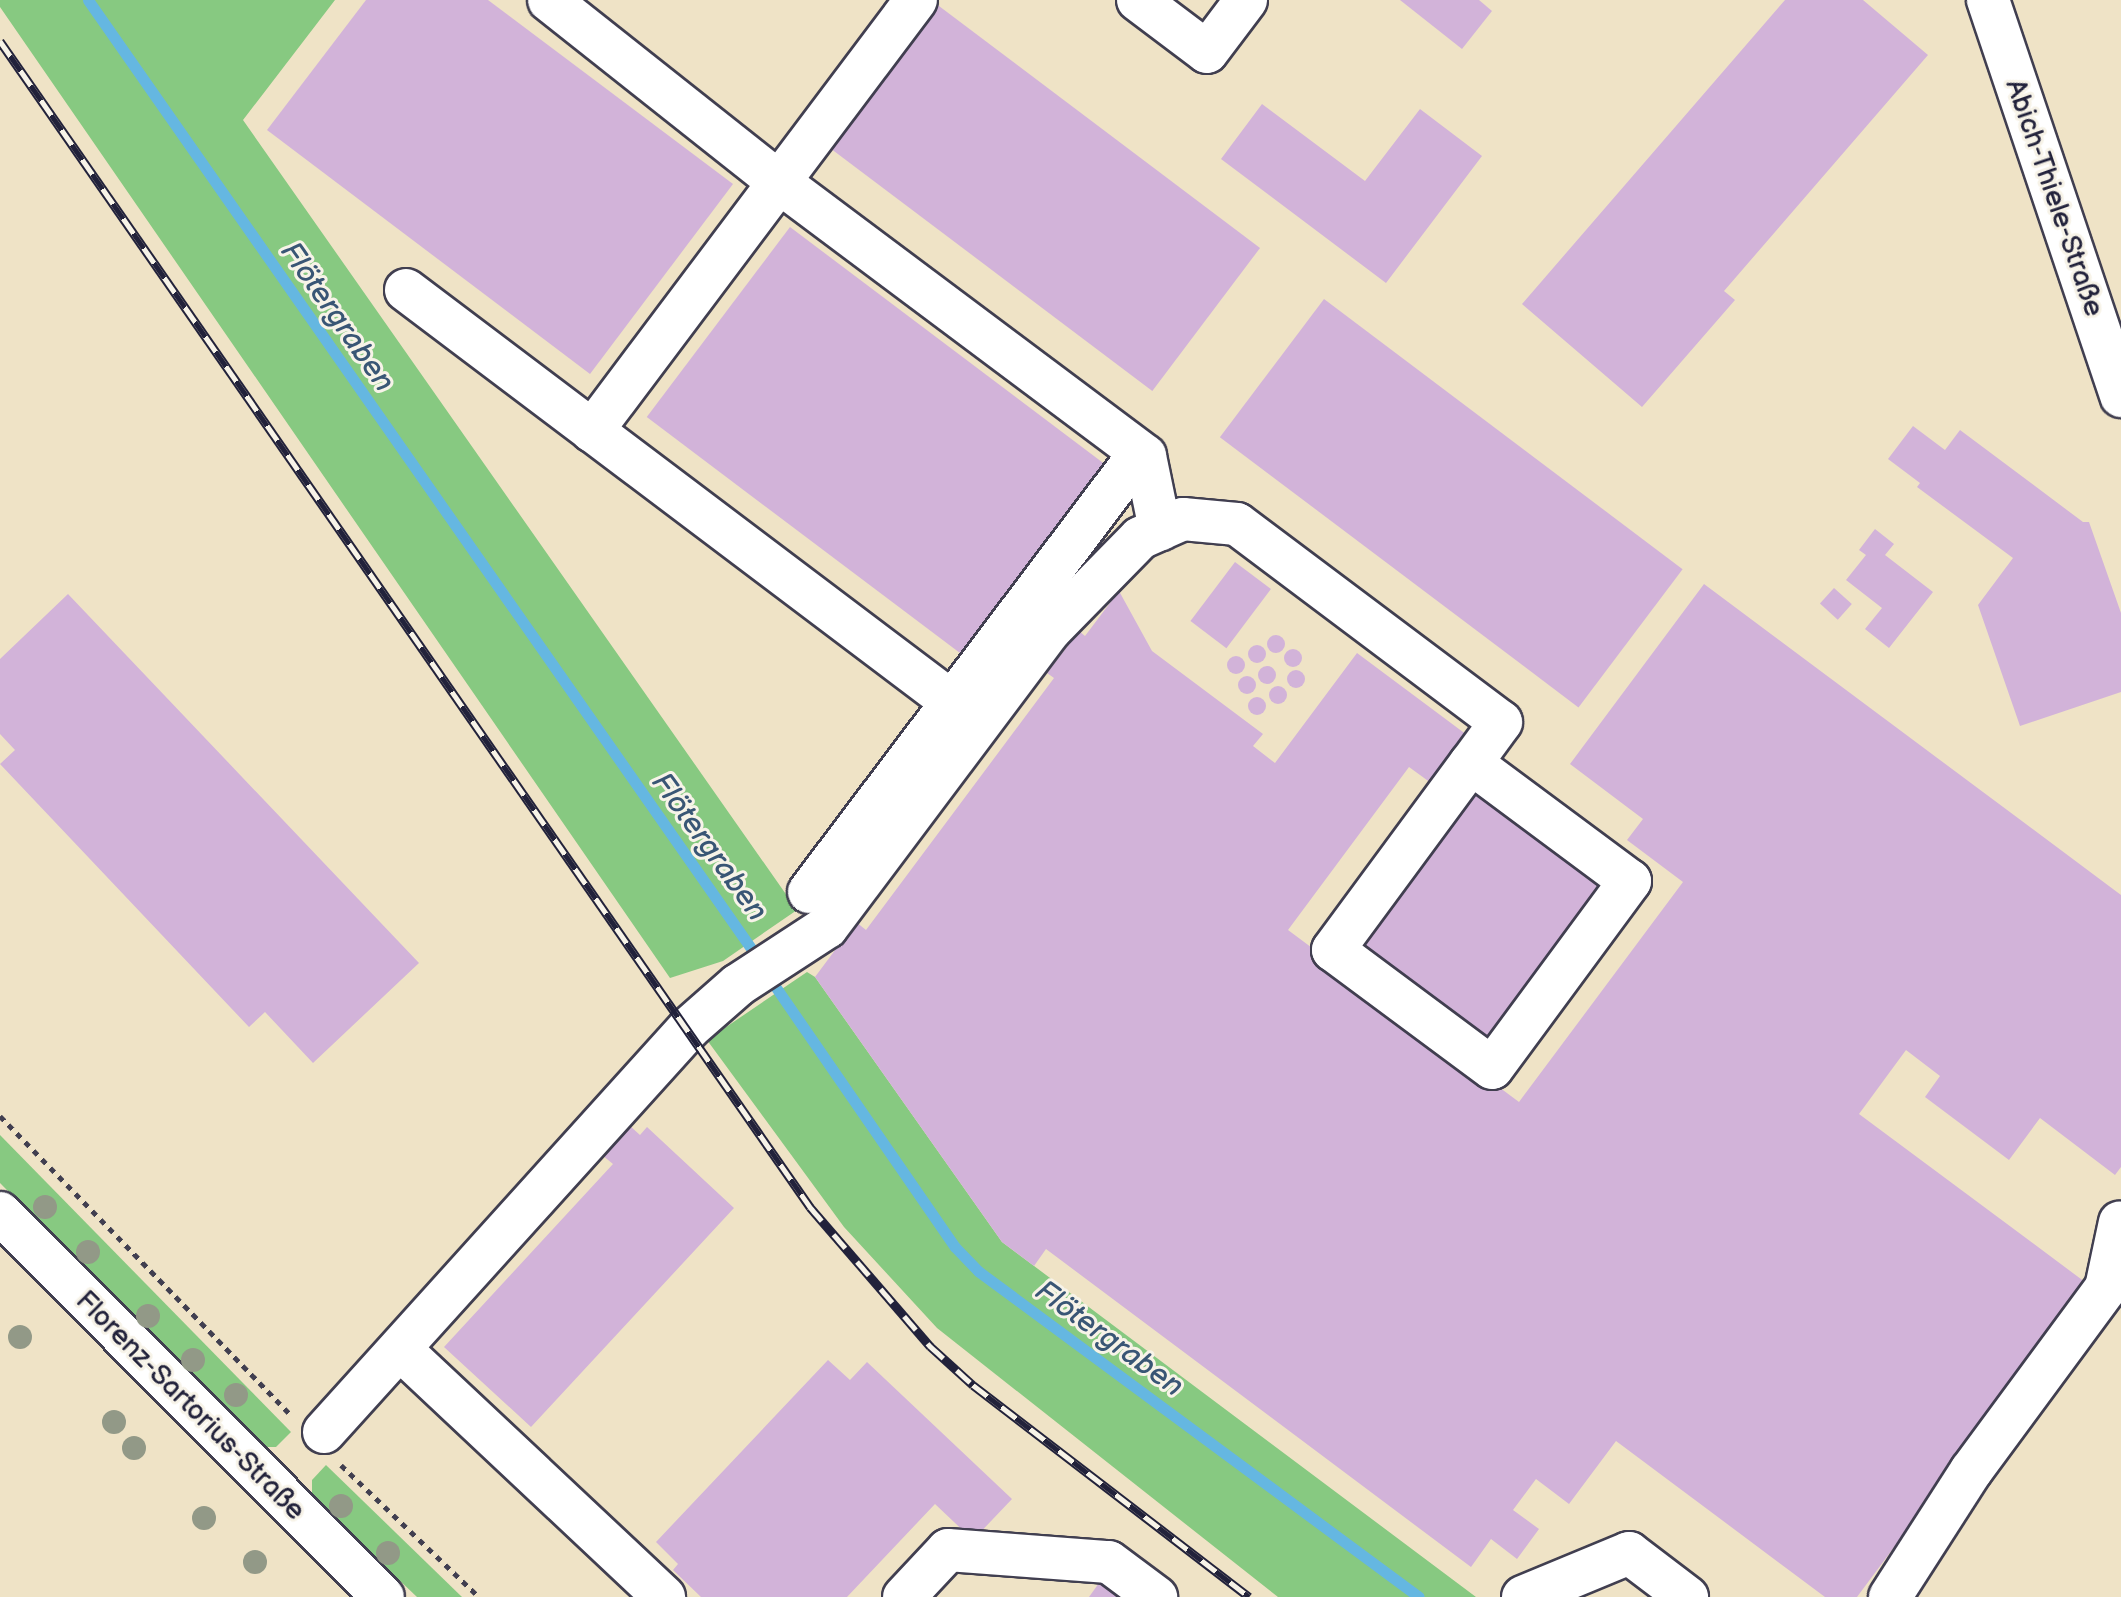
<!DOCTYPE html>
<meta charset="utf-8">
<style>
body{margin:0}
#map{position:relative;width:2121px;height:1597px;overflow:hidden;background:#efe3c6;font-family:"Balsamiq Sans",sans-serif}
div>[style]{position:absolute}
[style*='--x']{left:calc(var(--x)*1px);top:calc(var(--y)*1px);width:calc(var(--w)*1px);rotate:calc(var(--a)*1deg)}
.green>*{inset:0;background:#87c981}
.stream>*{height:11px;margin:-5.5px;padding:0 5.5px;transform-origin:5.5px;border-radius:5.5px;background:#65b7e1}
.building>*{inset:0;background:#d2b3d9;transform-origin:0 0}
.round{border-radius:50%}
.path>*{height:5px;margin-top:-2.5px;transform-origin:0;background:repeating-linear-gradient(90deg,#413f50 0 6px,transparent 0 12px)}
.roads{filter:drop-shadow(2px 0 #413f50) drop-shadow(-2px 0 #413f50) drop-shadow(0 2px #413f50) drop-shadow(0 -2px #413f50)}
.minor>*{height:42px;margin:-21px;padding:0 21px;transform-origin:21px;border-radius:21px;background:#fff}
.rail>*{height:9px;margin-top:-4.5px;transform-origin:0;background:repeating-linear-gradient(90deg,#f7f3e8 0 18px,#22223b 0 36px);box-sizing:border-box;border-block:2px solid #22223b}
.trees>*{width:24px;height:24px;margin:-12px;border-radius:50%;background:#929987}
span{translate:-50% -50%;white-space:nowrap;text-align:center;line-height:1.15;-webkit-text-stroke:6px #f7f3e8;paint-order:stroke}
.street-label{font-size:28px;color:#22223b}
.water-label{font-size:30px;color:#395675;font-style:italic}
</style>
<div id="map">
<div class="green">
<div style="clip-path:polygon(0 0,335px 0,243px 120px,797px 910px,723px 961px,670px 978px,0 7px)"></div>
<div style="clip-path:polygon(807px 972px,815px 977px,1002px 1242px,1476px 1597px,1278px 1597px,937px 1328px,844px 1227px,707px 1040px)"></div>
<div style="clip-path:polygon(0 1135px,291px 1432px,276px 1447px,261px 1447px,0 1183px)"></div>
<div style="clip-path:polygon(326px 1465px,462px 1597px,417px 1597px,312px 1497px,312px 1480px)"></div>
</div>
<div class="stream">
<div style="--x:88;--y:0;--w:1173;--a:55.04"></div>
<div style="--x:768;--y:976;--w:329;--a:55.4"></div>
<div style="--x:955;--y:1247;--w:33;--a:46"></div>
<div style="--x:978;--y:1271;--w:548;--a:36.47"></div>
</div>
<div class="building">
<div style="clip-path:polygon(366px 0,488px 0,733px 184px,590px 374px,267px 130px)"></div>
<div style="clip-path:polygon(1400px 0,1479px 0,1492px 11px,1462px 49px)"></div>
<div style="clip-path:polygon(1785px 0,1863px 0,1928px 55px,1724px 291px,1735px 300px,1642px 407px,1522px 304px)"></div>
<div style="left:935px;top:3px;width:407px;height:179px;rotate:37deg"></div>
<div style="clip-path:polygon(1262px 104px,1365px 181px,1420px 109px,1482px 156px,1386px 283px,1221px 159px)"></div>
<div style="left:790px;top:227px;width:408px;height:238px;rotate:37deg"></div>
<div style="left:1324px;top:299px;width:449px;height:173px;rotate:37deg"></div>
<div style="clip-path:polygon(1913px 426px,1945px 450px,1960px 430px,2083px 522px,2089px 522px,2121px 613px,2121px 692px,2020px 726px,1978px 605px,2013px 558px,1917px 487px,1920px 483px,1888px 459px)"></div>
<div style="clip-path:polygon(1875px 529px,1894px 544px,1885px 555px,1933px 592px,1889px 648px,1865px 629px,1882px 608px,1846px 580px,1866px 555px,1859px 550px)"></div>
<div style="left:1235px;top:562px;width:45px;height:74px;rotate:37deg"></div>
<div style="clip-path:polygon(1704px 584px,2121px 895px,2121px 1167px,2115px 1175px,2040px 1118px,2009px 1160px,1925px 1097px,1940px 1076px,1906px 1050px,1859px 1114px,2089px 1285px,1857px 1597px,1825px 1597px,1616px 1441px,1569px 1504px,1536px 1479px,1513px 1510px,1539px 1529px,1517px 1559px,1491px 1539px,1471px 1567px,1046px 1249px,1034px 1266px,1002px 1242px,815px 977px,856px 922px,866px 930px,1054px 678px,1047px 673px,1079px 631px,1085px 636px,1119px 591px,1152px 651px,1263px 734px,1253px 746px,1275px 763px,1357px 653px,1467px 735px,1431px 783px,1409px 767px,1288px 930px,1519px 1102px,1683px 882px,1627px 840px,1643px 819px,1570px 764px)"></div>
<div style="left:1834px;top:588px;width:24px;height:21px;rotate:42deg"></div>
<div style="clip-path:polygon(68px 594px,419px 963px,313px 1063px,265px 1012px,249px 1027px,0 764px,15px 750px,0 734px,0 659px)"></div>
<div class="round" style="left:1267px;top:635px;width:18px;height:18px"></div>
<div class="round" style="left:1248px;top:645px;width:18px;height:18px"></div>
<div class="round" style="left:1284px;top:649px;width:18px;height:18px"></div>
<div class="round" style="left:1227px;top:656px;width:18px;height:18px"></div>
<div class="round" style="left:1258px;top:666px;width:18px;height:18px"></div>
<div class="round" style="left:1287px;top:670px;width:18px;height:18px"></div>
<div class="round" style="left:1238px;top:676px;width:18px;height:18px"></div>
<div class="round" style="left:1269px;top:686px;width:18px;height:18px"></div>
<div class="round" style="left:1248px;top:697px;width:18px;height:18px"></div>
<div style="left:1465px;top:784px;width:174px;height:197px;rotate:37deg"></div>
<div style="clip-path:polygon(630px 1126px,640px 1135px,647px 1127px,734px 1208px,531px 1427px,444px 1347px,613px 1164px,602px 1155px)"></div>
<div style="clip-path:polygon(828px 1360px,850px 1380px,867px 1362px,1012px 1499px,973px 1540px,935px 1504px,847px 1597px,701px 1597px,673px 1570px,678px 1564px,656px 1542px)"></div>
<div style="clip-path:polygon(1104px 1576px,1132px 1597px,1089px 1597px)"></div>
</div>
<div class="path">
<div style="--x:0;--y:1116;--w:414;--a:45.8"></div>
<div style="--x:341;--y:1465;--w:191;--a:43.7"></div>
</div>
<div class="roads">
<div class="minor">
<div style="--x:549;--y:0;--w:293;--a:38.4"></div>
<div style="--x:779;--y:182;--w:457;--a:36.8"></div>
<div style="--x:1145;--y:456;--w:75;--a:78.4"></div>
<div style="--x:1138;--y:0;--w:86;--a:37"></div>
<div style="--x:1207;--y:52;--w:65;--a:-53.1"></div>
<div style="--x:1988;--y:0;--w:418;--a:71.4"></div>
<div style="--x:406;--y:290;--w:684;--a:37.04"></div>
<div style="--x:592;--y:431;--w:539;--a:-53.07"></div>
<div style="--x:1471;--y:763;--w:198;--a:36.6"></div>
<div style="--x:1630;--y:881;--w:232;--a:126.4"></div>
<div style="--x:1492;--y:1068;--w:198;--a:-143.4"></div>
<div style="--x:1333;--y:950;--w:232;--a:-53.6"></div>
<div style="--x:809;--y:892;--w:550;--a:-52.98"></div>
<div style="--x:0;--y:1213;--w:542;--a:45.07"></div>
<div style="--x:401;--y:1350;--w:361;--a:43.2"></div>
<div style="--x:324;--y:1432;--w:544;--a:-47.9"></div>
<div style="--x:689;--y:1028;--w:65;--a:-41.3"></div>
<div style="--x:738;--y:985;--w:106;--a:-33.1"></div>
<div style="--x:827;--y:927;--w:373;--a:-53.1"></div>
<div style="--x:1051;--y:629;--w:127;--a:-45.6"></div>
<div style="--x:1140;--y:538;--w:47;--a:-23.8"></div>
<div style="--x:1183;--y:519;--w:54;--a:5.3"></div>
<div style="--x:1237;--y:524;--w:330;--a:36.9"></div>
<div style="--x:1501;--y:722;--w:51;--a:126.2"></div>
<div style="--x:904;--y:1597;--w:64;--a:-46.9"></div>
<div style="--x:948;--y:1550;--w:161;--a:4.3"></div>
<div style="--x:1109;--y:1562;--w:59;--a:36.7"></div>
<div style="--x:1523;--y:1597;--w:115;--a:-22.5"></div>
<div style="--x:1629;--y:1553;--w:73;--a:37.2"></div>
<div style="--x:1890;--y:1597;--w:150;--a:-57.3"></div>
<div style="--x:1971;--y:1471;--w:227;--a:-53.6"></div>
<div style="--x:2106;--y:1288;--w:67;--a:-78"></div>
</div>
</div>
<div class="rail">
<div style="--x:0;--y:41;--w:1420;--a:55.21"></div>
<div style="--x:810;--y:1207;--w:184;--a:49.2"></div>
<div style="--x:930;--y:1346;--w:58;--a:42.2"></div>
<div style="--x:973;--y:1385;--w:348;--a:37.5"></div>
</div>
<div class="trees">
<div style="left:45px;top:1207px"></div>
<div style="left:88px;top:1252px"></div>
<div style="left:148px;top:1316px"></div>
<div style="left:20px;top:1337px"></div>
<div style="left:193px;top:1360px"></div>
<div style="left:236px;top:1395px"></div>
<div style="left:114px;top:1422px"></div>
<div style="left:134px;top:1448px"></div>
<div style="left:341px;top:1506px"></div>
<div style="left:204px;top:1518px"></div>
<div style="left:388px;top:1553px"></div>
<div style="left:255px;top:1562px"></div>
</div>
<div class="street-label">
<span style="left:2054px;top:198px;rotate:71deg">Abich-Thiele-Straße</span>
<span style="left:190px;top:1406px;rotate:45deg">Florenz-Sartorius-Straße</span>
</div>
<div class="water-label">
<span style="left:337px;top:317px;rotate:55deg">Flötergraben</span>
<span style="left:709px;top:847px;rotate:54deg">Flötergraben</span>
<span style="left:1109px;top:1339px;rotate:36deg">Flötergraben</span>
</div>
</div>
